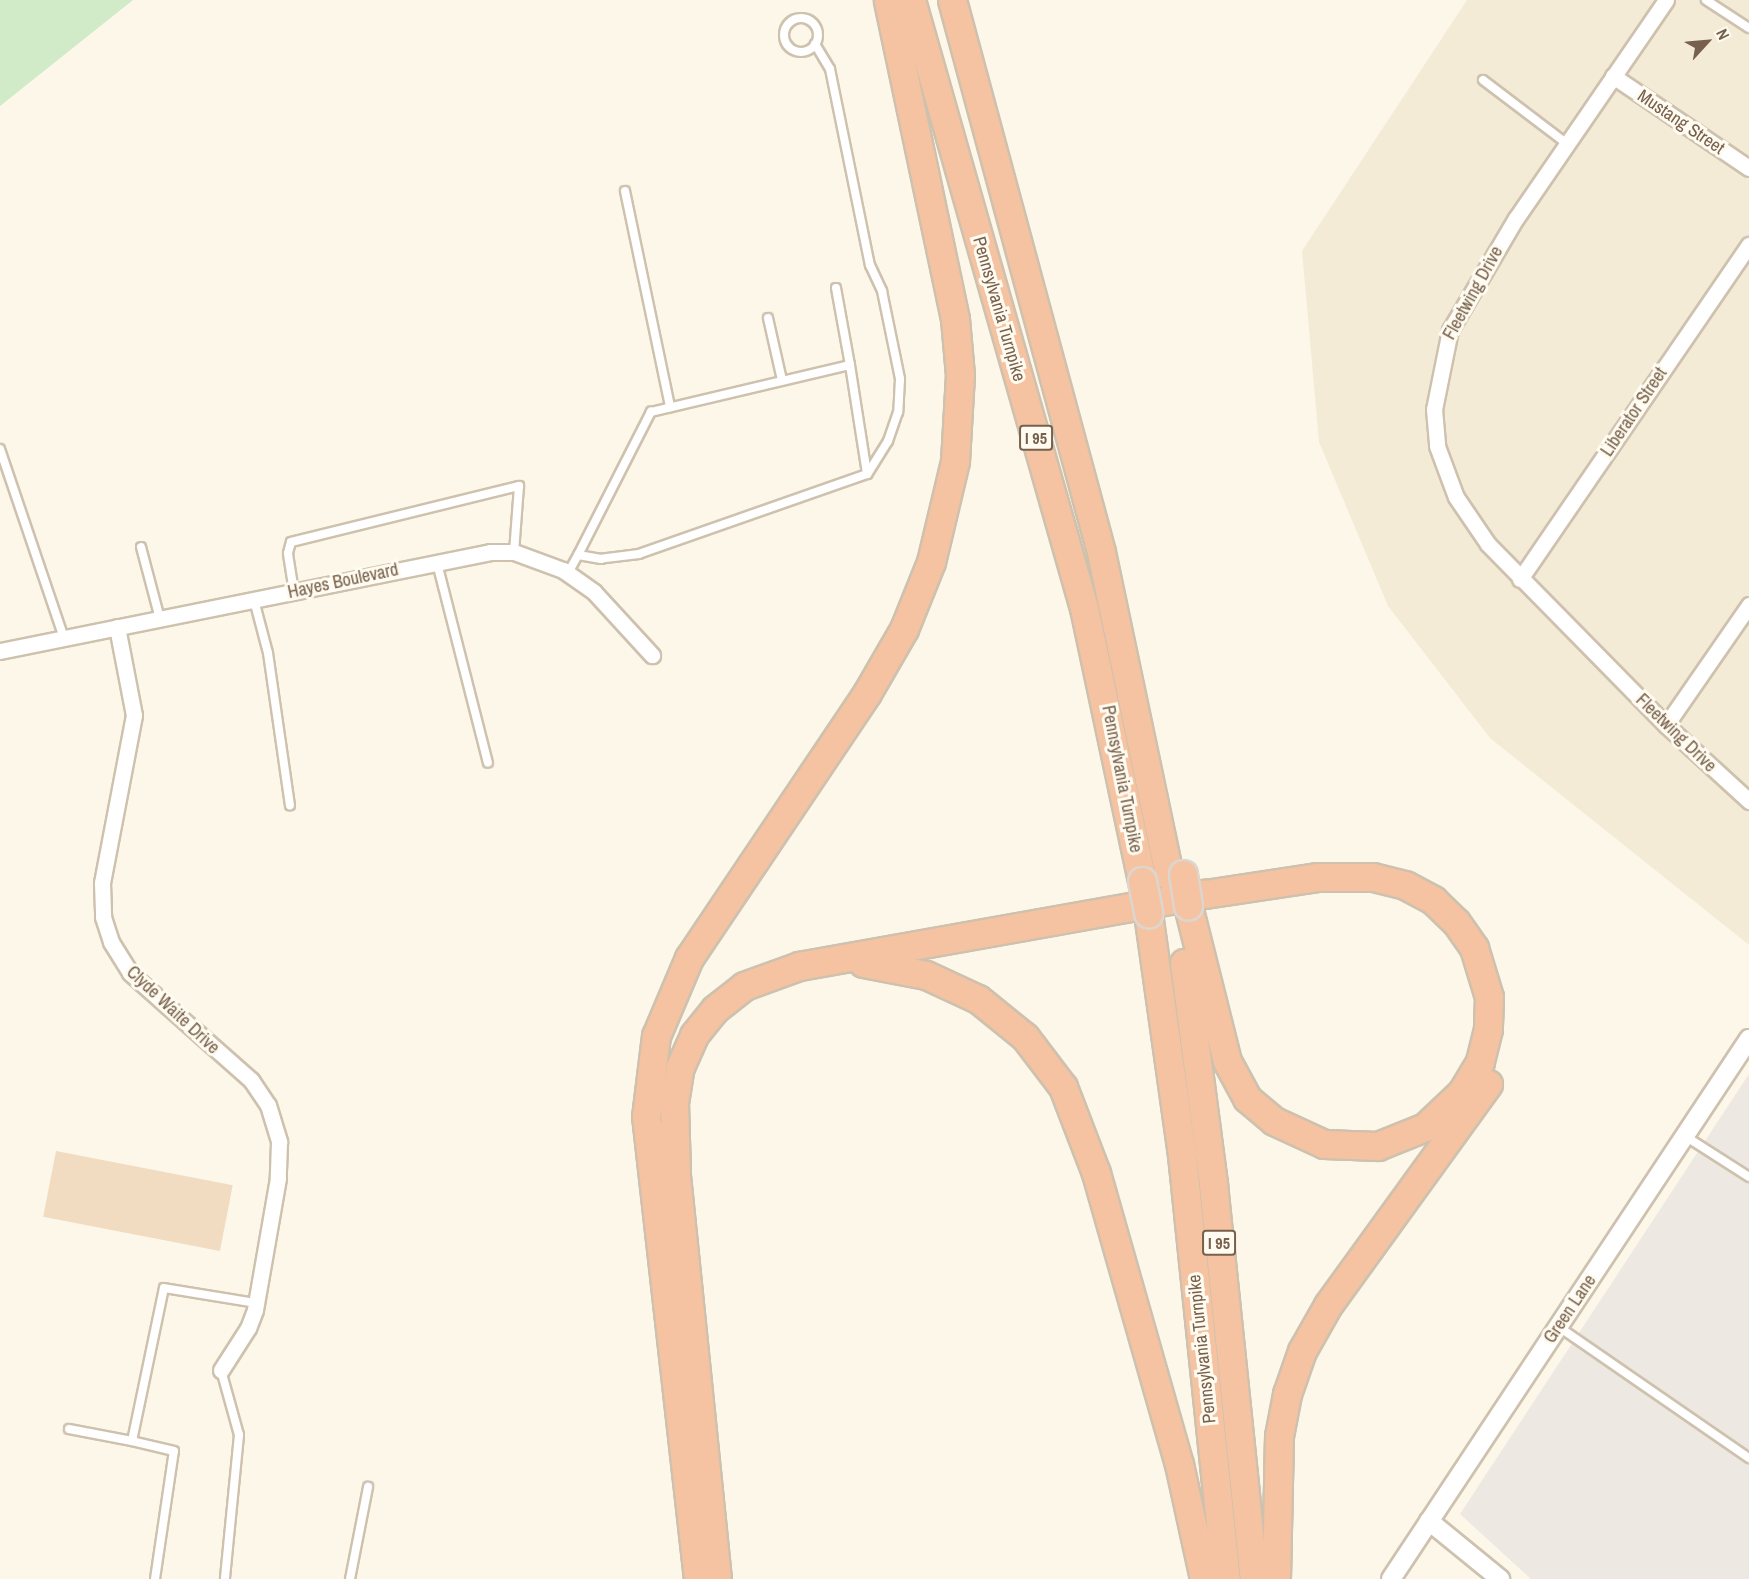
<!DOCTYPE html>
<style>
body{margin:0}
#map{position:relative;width:1749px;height:1579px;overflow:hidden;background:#fcf7e9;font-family:"Archivo Narrow",sans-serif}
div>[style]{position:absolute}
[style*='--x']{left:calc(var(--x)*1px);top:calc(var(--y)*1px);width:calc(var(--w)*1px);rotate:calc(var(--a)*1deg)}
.residential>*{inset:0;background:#f4ebd7}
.industrial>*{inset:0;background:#ede9e2}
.green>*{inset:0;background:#d1eac7}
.building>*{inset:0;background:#f1dbc1;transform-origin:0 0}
.roads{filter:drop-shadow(2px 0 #cec1ae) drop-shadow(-2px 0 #cec1ae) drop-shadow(0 2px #cec1ae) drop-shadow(0 -2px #cec1ae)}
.service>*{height:8px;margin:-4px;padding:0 4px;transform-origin:4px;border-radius:4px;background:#fff}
.service>.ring{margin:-4px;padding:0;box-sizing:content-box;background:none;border:8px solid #fff;border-radius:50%}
.minor>*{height:15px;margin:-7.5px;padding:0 7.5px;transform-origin:7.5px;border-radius:7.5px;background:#fff}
.tertiary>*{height:18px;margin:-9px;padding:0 9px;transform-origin:9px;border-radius:9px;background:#fff}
.motorway>*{height:27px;margin:-13.5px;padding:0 13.5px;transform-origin:13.5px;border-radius:13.5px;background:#f5c3a1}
.bridges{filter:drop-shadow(2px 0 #dcd6d0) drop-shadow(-2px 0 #dcd6d0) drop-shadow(0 2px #dcd6d0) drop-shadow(0 -2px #dcd6d0)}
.motorway-bridge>*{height:27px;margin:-13.5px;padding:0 13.5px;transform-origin:13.5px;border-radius:13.5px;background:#f5c3a1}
span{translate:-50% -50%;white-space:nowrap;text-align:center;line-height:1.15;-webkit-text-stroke:6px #fffbf0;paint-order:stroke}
.shield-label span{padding:2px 4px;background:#fffbf0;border:2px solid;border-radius:4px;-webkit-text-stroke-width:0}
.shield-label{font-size:16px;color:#77614c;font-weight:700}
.street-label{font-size:18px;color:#77614c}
.north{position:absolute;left:1677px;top:12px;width:60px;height:60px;-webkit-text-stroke:4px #fffbf0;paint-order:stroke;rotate:64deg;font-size:16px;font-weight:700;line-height:24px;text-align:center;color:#77614c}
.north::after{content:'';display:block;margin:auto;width:21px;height:27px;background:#77614c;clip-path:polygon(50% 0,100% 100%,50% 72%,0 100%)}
</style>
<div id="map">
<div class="residential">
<div style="clip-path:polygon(1467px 0,1749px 0,1749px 945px,1490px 738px,1388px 606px,1319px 442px,1302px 251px)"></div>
</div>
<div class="industrial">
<div style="clip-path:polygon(1749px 1074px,1749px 1579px,1531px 1579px,1460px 1514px)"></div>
</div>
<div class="green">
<div style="clip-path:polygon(0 0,133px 0,0 106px)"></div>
</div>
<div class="building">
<div style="left:56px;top:1151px;width:180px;height:67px;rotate:11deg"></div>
</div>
<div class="roads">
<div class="service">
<div style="--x:1706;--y:0;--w:51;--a:33.1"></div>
<div class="ring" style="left:784px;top:18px;width:26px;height:26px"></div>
<div style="--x:815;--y:44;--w:29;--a:59"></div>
<div style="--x:830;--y:69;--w:200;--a:78.5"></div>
<div style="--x:870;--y:265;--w:29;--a:65"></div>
<div style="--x:882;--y:291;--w:90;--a:78.4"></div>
<div style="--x:900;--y:379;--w:33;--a:93"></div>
<div style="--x:898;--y:412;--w:31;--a:109"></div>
<div style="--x:888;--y:441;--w:39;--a:122"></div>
<div style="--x:1483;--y:80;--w:104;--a:37.2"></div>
<div style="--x:625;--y:191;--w:221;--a:78.2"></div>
<div style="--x:836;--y:288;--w:78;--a:79.7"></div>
<div style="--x:768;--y:318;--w:64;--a:77.3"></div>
<div style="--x:0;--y:449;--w:200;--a:71.3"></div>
<div style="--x:141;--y:547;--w:74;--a:75.2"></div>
<div style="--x:437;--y:563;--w:206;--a:75.7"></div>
<div style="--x:568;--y:573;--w:21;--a:-61"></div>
<div style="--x:578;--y:555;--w:161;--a:-63"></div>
<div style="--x:651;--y:412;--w:204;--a:-13.3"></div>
<div style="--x:850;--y:365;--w:110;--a:81.1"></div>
<div style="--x:867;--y:474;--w:242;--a:160.7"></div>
<div style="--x:639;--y:554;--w:38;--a:173"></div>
<div style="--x:601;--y:559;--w:23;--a:-170"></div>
<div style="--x:294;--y:592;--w:39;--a:-99"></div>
<div style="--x:288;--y:553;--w:11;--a:-75"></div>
<div style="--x:291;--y:542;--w:235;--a:-13.8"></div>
<div style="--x:519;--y:486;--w:66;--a:94.3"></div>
<div style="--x:254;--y:600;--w:55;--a:75.2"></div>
<div style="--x:268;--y:653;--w:154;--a:81.8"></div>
<div style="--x:1685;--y:1136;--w:76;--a:32.6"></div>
<div style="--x:1559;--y:1327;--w:231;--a:34.6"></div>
<div style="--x:221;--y:1370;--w:67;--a:74.5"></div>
<div style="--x:239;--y:1435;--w:145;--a:95.6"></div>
<div style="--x:69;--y:1429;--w:64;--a:10.8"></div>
<div style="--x:155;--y:1579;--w:129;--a:-81.6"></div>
<div style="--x:174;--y:1451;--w:43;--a:-166.6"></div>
<div style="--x:132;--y:1441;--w:156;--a:-78.2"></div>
<div style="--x:164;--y:1288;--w:93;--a:9.3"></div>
<div style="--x:350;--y:1579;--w:94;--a:-78.9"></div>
</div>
<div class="minor">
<div style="--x:1666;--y:0;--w:265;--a:124.5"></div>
<div style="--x:1516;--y:218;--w:130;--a:120.5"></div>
<div style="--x:1450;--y:330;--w:81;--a:101.4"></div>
<div style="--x:1434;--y:409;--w:37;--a:85"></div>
<div style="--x:1437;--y:446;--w:54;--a:69.6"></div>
<div style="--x:1456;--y:497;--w:57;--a:55.8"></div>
<div style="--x:1488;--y:544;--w:254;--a:45.5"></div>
<div style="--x:1666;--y:725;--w:113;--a:42.5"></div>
<div style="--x:1613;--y:76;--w:164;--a:34.1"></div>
<div style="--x:1520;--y:579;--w:405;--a:-55.6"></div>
<div style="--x:117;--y:627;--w:90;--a:79.1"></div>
<div style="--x:134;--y:715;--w:171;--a:100.8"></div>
<div style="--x:102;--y:883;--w:34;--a:88"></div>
<div style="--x:103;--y:917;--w:26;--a:72"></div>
<div style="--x:111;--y:942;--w:36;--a:58"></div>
<div style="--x:130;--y:973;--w:162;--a:41.5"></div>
<div style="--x:251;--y:1080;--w:30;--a:56"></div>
<div style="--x:268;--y:1105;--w:39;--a:73"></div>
<div style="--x:279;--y:1142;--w:36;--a:92"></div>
<div style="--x:278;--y:1178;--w:134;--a:99.9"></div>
<div style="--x:255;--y:1310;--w:19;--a:111"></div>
<div style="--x:248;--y:1328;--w:50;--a:122.7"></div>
<div style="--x:0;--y:651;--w:500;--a:-11.4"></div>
<div style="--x:490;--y:552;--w:24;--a:0"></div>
<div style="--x:514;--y:552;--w:52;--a:20.2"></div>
<div style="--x:563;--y:570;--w:38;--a:35"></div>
<div style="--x:594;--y:592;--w:86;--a:47.4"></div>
<div style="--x:1666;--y:725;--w:146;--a:-55.3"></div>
</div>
<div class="tertiary">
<div style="--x:1429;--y:1521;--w:92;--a:39.2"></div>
<div style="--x:1391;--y:1579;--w:648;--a:-56.46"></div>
</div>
<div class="motorway">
<div style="--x:911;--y:0;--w:632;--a:74.12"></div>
<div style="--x:1084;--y:608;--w:279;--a:78"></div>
<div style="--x:952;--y:0;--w:572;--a:74.89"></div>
<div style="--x:1101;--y:552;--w:331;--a:78.1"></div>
<div style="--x:1148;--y:913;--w:244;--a:82"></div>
<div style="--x:1182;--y:1155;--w:426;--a:84.1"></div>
<div style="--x:863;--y:963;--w:64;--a:10.8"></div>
<div style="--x:926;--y:975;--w:57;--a:24.8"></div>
<div style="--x:978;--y:999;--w:60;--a:39"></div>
<div style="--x:1025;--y:1037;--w:63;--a:52.8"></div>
<div style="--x:1063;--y:1087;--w:92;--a:69"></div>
<div style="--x:1096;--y:1173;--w:303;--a:74.1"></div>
<div style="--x:1179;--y:1464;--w:118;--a:77.7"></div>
<div style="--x:1184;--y:963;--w:223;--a:82.5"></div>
<div style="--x:1213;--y:1184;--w:397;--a:84.1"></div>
<div style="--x:657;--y:1135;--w:65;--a:90"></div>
<div style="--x:698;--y:1579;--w:465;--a:-96.4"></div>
<div style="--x:646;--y:1117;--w:82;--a:-83"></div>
<div style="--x:656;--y:1036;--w:85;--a:-67.1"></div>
<div style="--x:689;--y:958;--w:319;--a:-56.1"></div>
<div style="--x:867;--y:693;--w:74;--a:-60"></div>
<div style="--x:904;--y:629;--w:72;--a:-68.1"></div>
<div style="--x:931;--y:562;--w:104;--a:-76.6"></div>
<div style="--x:955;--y:461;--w:86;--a:-86.7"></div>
<div style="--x:960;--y:375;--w:56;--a:-95.1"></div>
<div style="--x:955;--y:319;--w:326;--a:-101.9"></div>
<div style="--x:717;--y:1579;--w:407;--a:-95.8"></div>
<div style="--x:676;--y:1174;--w:71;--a:-91.6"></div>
<div style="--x:674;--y:1103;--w:36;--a:-81"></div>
<div style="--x:680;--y:1067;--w:35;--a:-66"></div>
<div style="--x:694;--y:1035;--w:33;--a:-51"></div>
<div style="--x:715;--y:1009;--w:37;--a:-38"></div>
<div style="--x:744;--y:986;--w:59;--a:-20"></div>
<div style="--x:799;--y:966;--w:412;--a:-10.1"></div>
<div style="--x:1205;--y:894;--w:113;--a:-8.6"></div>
<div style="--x:1317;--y:877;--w:56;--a:0"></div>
<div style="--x:1373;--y:877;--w:33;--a:14"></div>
<div style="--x:1405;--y:885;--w:32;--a:28"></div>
<div style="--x:1433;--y:900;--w:32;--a:44"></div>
<div style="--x:1456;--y:922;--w:32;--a:55"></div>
<div style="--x:1474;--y:948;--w:51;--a:73"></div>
<div style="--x:1489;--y:997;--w:32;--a:92"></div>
<div style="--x:1488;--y:1029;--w:34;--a:104"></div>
<div style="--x:1480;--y:1062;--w:35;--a:121"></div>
<div style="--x:1462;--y:1092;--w:51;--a:136.6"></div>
<div style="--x:1425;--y:1127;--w:51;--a:158"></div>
<div style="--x:1378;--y:1146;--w:54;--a:-177.9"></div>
<div style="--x:1324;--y:1144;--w:55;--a:-155.3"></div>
<div style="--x:1274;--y:1121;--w:35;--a:-140"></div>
<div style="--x:1247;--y:1098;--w:42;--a:-118.4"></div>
<div style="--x:1227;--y:1061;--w:160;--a:-104.1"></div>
<div style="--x:1276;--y:1579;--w:143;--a:-88.8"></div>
<div style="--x:1279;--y:1436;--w:43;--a:-79.2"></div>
<div style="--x:1287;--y:1394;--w:46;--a:-70.8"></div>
<div style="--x:1302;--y:1351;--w:53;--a:-60.5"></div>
<div style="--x:1328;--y:1305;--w:273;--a:-54.1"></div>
</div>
</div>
<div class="bridges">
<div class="motorway-bridge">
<div style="--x:1183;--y:874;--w:32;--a:81"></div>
<div style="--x:1142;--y:881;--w:33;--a:79"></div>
</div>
</div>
<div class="shield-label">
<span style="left:1036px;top:438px">I 95</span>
<span style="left:1219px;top:1243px">I 95</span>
</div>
<div class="street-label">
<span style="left:1681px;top:122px;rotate:34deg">Mustang Street</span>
<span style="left:1473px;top:293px;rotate:-61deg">Fleetwing Drive</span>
<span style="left:999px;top:309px;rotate:74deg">Pennsylvania Turnpike</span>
<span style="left:1634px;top:412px;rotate:-56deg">Liberator Street</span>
<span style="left:343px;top:581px;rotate:-12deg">Hayes Boulevard</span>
<span style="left:1676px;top:733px;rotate:44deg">Fleetwing Drive</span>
<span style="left:1122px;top:779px;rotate:79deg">Pennsylvania Turnpike</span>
<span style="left:173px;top:1010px;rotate:43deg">Clyde Waite Drive</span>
<span style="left:1570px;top:1309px;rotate:-56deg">Green Lane</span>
<span style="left:1202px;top:1349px;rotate:-96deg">Pennsylvania Turnpike</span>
</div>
<div class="north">N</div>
</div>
